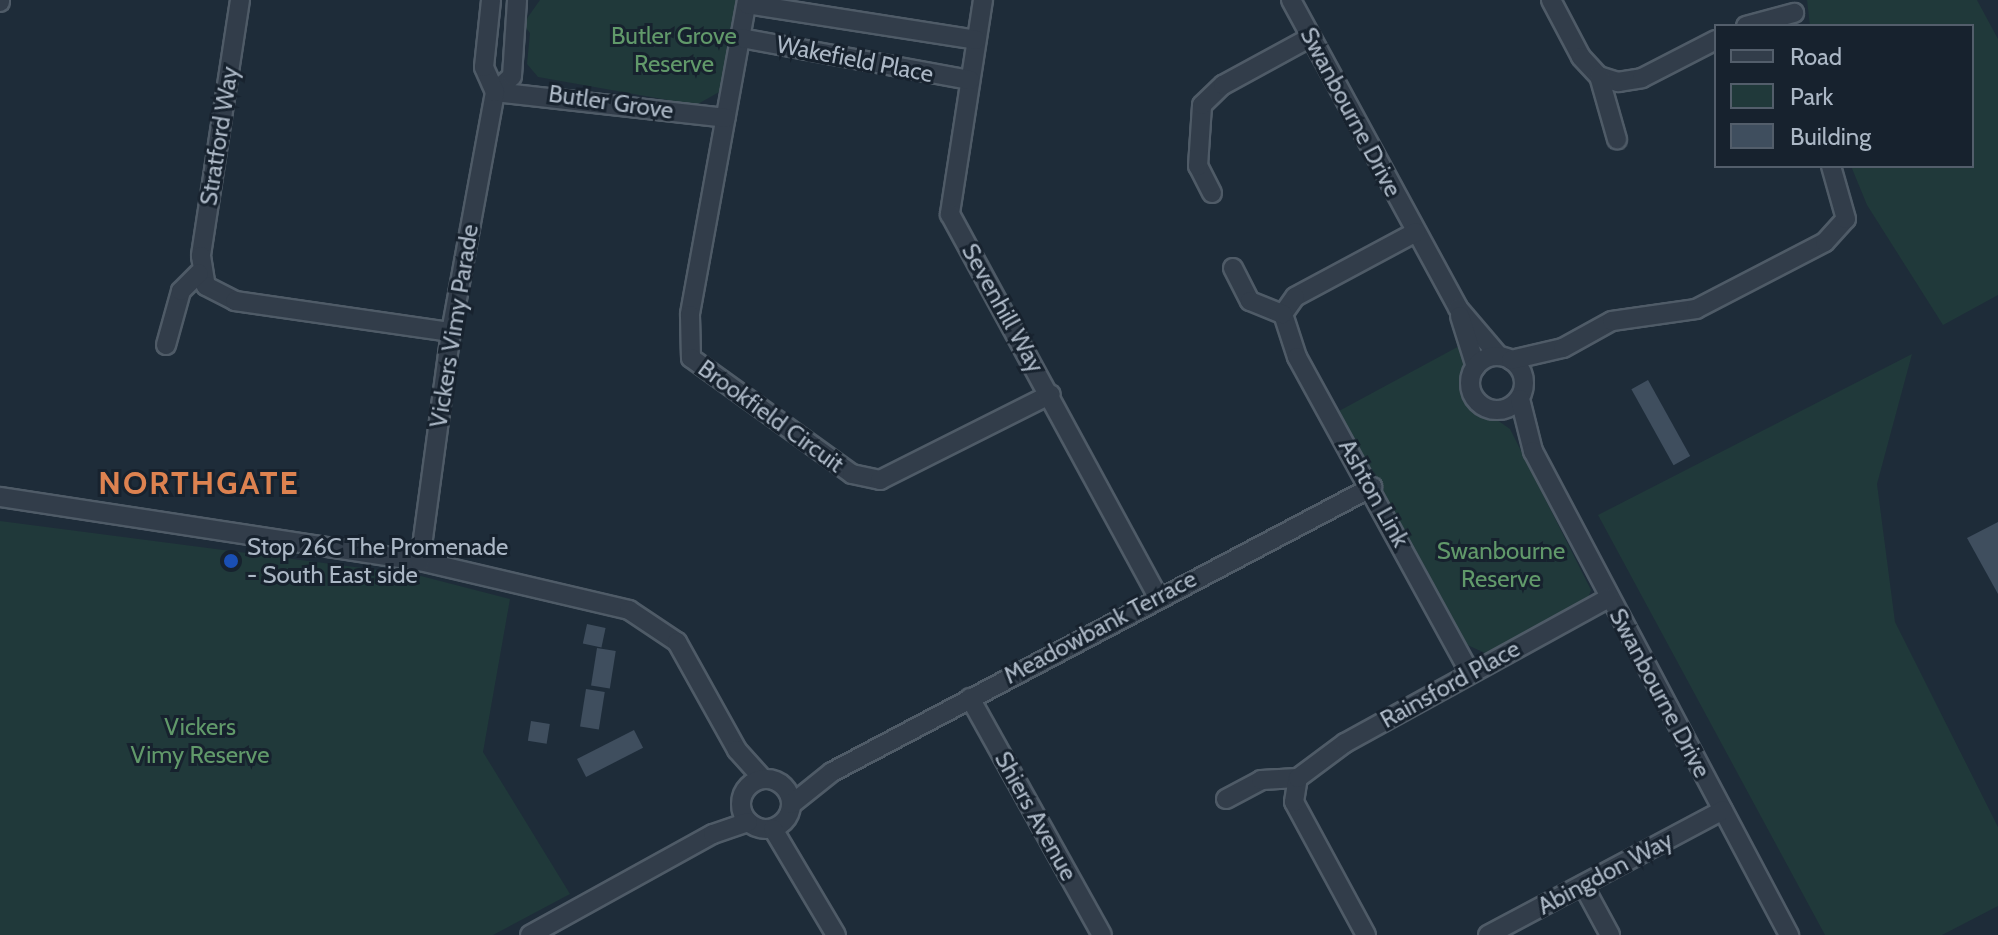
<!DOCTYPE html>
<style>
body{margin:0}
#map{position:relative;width:1998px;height:935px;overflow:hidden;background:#1e2c39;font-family:Cabin,sans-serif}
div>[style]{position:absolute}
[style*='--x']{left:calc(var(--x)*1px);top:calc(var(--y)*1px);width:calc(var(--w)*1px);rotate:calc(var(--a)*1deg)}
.green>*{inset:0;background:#20393a}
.building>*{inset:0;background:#3f4e5e;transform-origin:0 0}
.roads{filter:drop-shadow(2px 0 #4f5b67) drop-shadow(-2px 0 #4f5b67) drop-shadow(0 2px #4f5b67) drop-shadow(0 -2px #4f5b67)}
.street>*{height:18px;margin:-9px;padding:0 9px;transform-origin:9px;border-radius:9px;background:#323d4a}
.street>.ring{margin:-9px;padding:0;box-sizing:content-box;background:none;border:18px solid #323d4a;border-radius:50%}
.dots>*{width:22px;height:22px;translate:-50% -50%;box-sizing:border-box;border:4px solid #17222e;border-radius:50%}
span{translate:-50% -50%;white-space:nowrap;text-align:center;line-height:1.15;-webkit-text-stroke:6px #17222e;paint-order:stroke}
.park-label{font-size:24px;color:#61996a}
.street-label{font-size:24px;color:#acb8c6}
.poi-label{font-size:24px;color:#acb8c6}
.left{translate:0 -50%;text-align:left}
.district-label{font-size:32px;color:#dd8250;font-weight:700;letter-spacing:2px}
.legend{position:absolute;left:1714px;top:24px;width:260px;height:144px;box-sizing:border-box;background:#17222e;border:2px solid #535e6b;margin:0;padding:10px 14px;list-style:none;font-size:24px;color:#acb8c6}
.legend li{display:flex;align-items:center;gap:16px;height:40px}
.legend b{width:40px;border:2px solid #535e6b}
</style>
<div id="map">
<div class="green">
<div style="clip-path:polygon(540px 0,736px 0,721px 91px,696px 105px,538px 77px,527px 64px,530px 33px,523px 24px)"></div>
<div style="clip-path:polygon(1807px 0,1977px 0,1998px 39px,1998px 295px,1943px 325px,1867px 205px,1851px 166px,1972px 166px,1972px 26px,1810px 26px)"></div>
<div style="clip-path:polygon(1463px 344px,1467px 399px,1510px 429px,1591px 590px,1587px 601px,1487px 654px,1461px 642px,1339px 411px)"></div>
<div style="clip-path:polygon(1912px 354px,1877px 484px,1895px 622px,1998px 827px,1998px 906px,1942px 935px,1825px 935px,1598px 515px)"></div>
<div style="clip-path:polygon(0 521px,417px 575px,510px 599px,483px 752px,570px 894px,493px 935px,0 935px)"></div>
</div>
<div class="building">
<div style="left:1648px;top:380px;width:87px;height:19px;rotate:61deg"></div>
<div style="clip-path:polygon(1998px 522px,1998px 594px,1967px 538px)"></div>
<div style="left:587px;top:624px;width:19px;height:20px;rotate:12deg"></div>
<div style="left:597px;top:648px;width:19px;height:38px;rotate:9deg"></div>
<div style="left:586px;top:689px;width:19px;height:38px;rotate:9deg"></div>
<div style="left:531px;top:721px;width:19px;height:20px;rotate:9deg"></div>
<div style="left:634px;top:730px;width:20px;height:64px;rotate:63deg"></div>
</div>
<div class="roads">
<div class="street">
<div style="--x:240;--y:0;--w:259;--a:98.7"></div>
<div style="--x:201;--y:256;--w:30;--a:81"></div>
<div style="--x:206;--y:286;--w:33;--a:27"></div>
<div style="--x:235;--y:301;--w:218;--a:8.2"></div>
<div style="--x:747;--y:0;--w:320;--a:100.3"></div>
<div style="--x:690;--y:315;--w:43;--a:88.7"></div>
<div style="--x:691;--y:358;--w:198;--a:35.8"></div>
<div style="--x:852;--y:474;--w:29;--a:12"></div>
<div style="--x:880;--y:480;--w:191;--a:-26.7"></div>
<div style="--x:983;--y:0;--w:217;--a:98.8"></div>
<div style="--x:950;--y:214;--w:434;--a:61.5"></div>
<div style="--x:1291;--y:0;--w:350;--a:61.5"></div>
<div style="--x:1458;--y:308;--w:63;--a:49.5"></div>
<div style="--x:1551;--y:0;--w:64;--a:62.2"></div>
<div style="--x:1581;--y:57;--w:26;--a:47"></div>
<div style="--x:1599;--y:76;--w:20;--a:18"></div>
<div style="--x:1618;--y:82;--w:24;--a:-9"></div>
<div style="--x:1642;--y:78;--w:83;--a:-27.2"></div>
<div style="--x:0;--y:2;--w:2;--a:-90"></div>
<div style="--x:747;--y:4;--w:232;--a:8.9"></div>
<div style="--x:1746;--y:26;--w:50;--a:-15.2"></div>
<div style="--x:741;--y:38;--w:233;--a:10.4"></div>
<div style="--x:1599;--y:76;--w:66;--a:74.1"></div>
<div style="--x:495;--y:92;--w:232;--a:6.4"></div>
<div style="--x:495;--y:92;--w:23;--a:-43"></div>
<div style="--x:512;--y:76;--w:76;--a:-86.2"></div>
<div style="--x:1212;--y:193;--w:30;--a:-117"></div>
<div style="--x:1198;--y:166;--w:61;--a:-86.2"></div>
<div style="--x:1202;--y:105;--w:29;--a:-44"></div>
<div style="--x:1223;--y:85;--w:100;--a:-28.6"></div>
<div style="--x:1416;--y:232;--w:137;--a:151.8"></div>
<div style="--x:1295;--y:297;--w:21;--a:125"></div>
<div style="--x:1283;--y:314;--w:45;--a:72"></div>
<div style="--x:1297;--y:357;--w:358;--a:61.3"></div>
<div style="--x:1233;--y:268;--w:37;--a:63"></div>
<div style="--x:1250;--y:301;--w:35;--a:22"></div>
<div style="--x:1460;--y:316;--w:53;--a:72.6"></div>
<div style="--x:166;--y:345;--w:56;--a:-74.5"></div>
<div style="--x:181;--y:291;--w:25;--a:-45"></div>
<div class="ring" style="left:1470px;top:356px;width:36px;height:36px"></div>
<div style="--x:1511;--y:360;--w:53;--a:-13"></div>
<div style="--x:1563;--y:348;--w:56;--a:-28.9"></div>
<div style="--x:1612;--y:321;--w:85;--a:-8.1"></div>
<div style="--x:1696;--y:309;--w:145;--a:-27.4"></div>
<div style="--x:1825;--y:242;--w:31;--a:-48"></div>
<div style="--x:1846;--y:219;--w:55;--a:-105.8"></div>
<div style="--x:1520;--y:399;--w:54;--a:76"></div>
<div style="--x:1533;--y:451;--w:548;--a:62.12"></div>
<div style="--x:0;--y:497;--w:425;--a:8.7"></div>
<div style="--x:420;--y:561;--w:215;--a:13.2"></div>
<div style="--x:629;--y:610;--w:58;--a:33.7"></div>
<div style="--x:677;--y:642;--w:124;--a:60.9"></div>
<div style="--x:737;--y:750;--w:39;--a:48"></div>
<div style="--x:420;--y:561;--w:231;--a:-82.3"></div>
<div style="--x:451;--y:332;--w:244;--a:-79.6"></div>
<div style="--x:495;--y:92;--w:27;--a:-114"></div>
<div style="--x:484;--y:67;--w:67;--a:-84"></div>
<div style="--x:970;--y:698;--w:271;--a:60.9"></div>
<div class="ring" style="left:741px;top:779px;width:32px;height:32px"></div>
<div style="--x:1226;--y:799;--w:40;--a:-28"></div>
<div style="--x:1261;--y:780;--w:37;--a:-3"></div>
<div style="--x:792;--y:804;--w:51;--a:-38.7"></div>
<div style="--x:832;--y:772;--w:611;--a:-27.82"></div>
<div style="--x:773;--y:829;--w:123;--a:59.3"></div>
<div style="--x:1583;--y:885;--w:57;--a:61.6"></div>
<div style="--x:530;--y:935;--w:209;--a:-28.9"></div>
<div style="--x:713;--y:834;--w:37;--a:-19"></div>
<div style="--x:1366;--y:935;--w:151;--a:-118.4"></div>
<div style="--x:1294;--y:802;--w:24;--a:-81"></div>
<div style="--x:1298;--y:778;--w:59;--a:-36.7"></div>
<div style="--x:1345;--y:743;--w:301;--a:-28.8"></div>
<div style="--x:1488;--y:935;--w:266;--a:-28"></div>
</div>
</div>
<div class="dots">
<div style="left:231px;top:561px;background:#1a4fb4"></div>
</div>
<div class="park-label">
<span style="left:674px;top:50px">Butler Grove<br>Reserve</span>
<span style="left:1501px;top:565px">Swanbourne<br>Reserve</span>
<span style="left:200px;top:741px">Vickers<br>Vimy Reserve</span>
</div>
<div class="street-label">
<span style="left:855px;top:59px;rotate:11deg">Wakefield Place</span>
<span style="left:611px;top:102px;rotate:8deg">Butler Grove</span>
<span style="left:1351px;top:112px;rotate:62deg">Swanbourne Drive</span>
<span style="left:219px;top:136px;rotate:-81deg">Stratford Way</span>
<span style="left:1003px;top:308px;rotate:61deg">Sevenhill Way</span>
<span style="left:454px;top:326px;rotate:-81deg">Vickers Vimy Parade</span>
<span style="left:771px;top:416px;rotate:36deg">Brookfield Circuit</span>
<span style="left:1374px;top:493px;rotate:61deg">Ashton Link</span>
<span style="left:1100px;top:627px;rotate:-28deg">Meadowbank Terrace</span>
<span style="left:1450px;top:684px;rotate:-29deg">Rainsford Place</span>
<span style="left:1660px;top:693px;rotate:62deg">Swanbourne Drive</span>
<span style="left:1036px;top:816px;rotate:61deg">Shiers Avenue</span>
<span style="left:1605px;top:873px;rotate:-28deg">Abingdon Way</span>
</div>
<div class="poi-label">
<span class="left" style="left:247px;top:561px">Stop 26C The Promenade<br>- South East side</span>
</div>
<div class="district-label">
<span style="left:199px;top:483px">NORTHGATE</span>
</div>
<ul class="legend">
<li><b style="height:10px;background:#323d4a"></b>Road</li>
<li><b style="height:22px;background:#20393a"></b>Park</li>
<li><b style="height:22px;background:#3f4e5e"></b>Building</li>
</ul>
</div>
